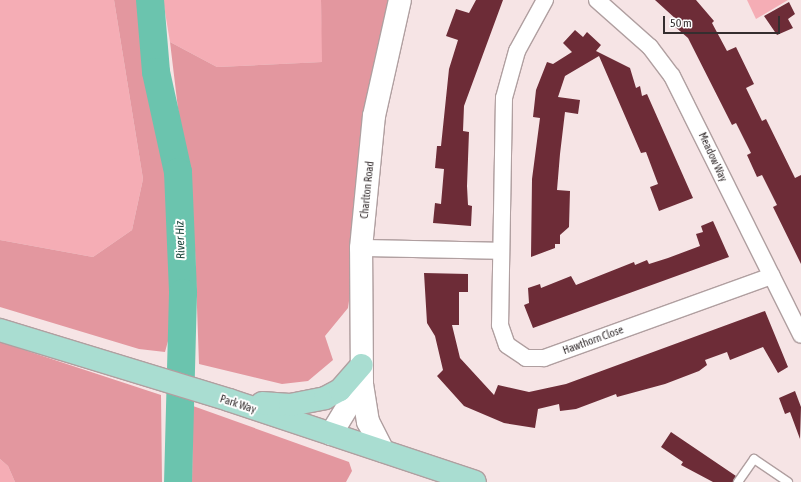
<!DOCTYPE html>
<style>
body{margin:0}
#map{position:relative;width:801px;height:482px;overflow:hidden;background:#f6e4e5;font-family:"Asap Condensed",sans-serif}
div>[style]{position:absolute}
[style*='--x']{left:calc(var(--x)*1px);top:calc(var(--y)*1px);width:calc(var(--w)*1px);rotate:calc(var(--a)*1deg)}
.green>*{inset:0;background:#f5adb5}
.forest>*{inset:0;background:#e3979f}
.river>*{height:28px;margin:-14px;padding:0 14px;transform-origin:14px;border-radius:14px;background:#6bc4ae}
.building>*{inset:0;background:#6d2c37}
.roads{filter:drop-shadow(1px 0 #b09fa0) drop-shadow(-1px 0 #b09fa0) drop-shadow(0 1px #b09fa0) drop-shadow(0 -1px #b09fa0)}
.lane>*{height:8px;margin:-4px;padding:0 4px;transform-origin:4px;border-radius:4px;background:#fff}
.street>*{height:16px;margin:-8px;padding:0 8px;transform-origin:8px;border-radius:8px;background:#fff}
.secondary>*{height:22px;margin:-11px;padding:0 11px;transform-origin:11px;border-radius:11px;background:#fff}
.primary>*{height:22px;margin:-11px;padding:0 11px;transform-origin:11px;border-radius:11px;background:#a9ddd1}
span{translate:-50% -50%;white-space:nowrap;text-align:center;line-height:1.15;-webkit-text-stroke:4px #fff;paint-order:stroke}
.street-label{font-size:11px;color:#352e2f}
.water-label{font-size:12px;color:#214a40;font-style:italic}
.scale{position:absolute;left:663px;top:16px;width:117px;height:18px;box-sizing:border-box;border:2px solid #352e2f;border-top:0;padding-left:5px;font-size:12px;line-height:14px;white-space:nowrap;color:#352e2f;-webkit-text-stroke:3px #fff;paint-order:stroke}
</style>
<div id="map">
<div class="green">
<div style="clip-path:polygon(0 0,114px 0,143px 179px,132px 230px,93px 257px,0 240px)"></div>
<div style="clip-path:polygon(163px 0,321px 0,323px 62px,217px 67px,170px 42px)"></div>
<div style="clip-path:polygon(747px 0,788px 0,756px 19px)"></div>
<div style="clip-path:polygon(0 459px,8px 466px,15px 482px,0 482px)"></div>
</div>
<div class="forest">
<div style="clip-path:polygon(114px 0,151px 0,158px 36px,158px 69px,172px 176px,171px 330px,165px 352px,139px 349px,0 307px,0 240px,93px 257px,132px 230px,143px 179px)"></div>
<div style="clip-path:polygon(321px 0,392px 0,348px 308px,325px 336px,333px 360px,308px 381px,282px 384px,199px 364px,195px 250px,170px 42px,217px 67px,322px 62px)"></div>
<div style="clip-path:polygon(0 342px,161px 395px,162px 482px,15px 482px,8px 466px,0 459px)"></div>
<div style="clip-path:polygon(193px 406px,349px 462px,352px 471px,346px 482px,192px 482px)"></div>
</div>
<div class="river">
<div style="--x:150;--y:0;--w:72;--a:85.2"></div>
<div style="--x:156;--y:72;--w:102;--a:77.6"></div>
<div style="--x:178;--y:172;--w:121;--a:87.6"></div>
<div style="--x:183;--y:293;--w:189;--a:91.5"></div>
</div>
<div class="building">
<div style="clip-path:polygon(476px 0,503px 0,464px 106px,463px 131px,469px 132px,467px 186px,468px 205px,472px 206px,471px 226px,433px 223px,435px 203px,441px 204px,444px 169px,435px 168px,437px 146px,441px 146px,449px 69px,458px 40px,446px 36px,456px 9px,469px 13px)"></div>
<div style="clip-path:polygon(655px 0,696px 0,714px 21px,712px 23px,727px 51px,736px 47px,754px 84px,746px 88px,762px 121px,766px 119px,795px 178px,801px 175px,801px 264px,773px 207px,777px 205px,762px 175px,757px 177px,747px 155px,751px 153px,736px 123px,732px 125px,688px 38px,673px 25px,677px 20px)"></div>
<div style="clip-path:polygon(789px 2px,795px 14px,788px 19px,793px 28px,777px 35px,764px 16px)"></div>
<div style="clip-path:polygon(575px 30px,583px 37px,587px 32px,601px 45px,596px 51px,630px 68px,636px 88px,640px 86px,642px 96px,647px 94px,693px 198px,659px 211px,650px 187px,658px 184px,646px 152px,641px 153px,599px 56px,565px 76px,558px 97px,580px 100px,578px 114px,565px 112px,560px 154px,557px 190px,570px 191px,569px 227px,560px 235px,560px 244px,555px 244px,555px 248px,531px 257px,532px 179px,540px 118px,533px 117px,536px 90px,547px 62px,553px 64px,572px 52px,563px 43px)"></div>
<div style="clip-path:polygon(713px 221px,729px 257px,533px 328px,524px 305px,529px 303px,528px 288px,540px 284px,541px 288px,571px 276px,576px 285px,634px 262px,635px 265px,647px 260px,649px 264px,668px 258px,700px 246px,696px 234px,703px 232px,701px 226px)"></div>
<div style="clip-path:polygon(424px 273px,468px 274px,468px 292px,459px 292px,459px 325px,452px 325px,460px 358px,494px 395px,498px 385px,529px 392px,566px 384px,765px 311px,788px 367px,778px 373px,763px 347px,730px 360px,727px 352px,705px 360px,707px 365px,699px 371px,665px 384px,617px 397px,616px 394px,576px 409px,560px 411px,559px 404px,538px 409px,535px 428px,504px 423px,464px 406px,437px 376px,443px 370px,435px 336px,427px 323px)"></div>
<div style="clip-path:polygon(795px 391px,801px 407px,800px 439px,790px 412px,785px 414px,779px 398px)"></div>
<div style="clip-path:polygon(671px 432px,736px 476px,733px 482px,713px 482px,681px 465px,683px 462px,661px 447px)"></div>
</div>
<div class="roads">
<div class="lane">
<div style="--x:738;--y:482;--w:28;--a:-55"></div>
<div style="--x:754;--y:459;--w:41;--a:34.1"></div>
</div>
<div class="street">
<div style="--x:545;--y:0;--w:58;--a:118.8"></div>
<div style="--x:517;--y:51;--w:49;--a:105.5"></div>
<div style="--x:504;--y:98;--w:227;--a:91"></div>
<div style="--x:500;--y:325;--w:21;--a:71"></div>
<div style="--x:507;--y:345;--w:23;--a:34"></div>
<div style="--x:526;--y:358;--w:18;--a:0"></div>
<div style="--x:544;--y:358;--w:242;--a:-19.8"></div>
<div style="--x:597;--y:0;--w:71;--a:41.6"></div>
<div style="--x:650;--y:47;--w:36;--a:53"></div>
<div style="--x:672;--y:76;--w:289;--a:63.5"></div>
<div style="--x:361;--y:248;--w:140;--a:1.2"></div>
</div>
<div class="secondary">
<div style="--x:331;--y:434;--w:60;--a:-58.7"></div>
<div style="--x:383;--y:451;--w:33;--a:-117"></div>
<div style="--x:368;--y:422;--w:39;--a:-99"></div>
<div style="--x:362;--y:383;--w:135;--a:-90.4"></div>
<div style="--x:361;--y:248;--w:133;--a:-84.4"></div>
<div style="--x:374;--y:116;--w:119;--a:-77.4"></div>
</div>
<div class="primary">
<div style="--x:0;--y:330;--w:239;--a:17"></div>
<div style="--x:229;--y:400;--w:259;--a:18.4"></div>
<div style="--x:262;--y:403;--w:28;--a:4"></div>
<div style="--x:290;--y:405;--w:36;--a:-11"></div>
<div style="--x:325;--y:398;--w:17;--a:-28"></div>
<div style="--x:340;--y:390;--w:33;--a:-49"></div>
</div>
</div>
<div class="street-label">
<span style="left:713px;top:157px;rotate:65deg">Meadow Way</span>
<span style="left:367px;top:190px;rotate:-84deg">Charlton Road</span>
<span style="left:593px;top:340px;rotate:-20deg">Hawthorn Close</span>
<span style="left:238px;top:404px;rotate:18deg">Park Way</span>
</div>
<div class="water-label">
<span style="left:181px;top:240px;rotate:-92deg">River Hiz</span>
</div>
<div class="scale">50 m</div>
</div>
